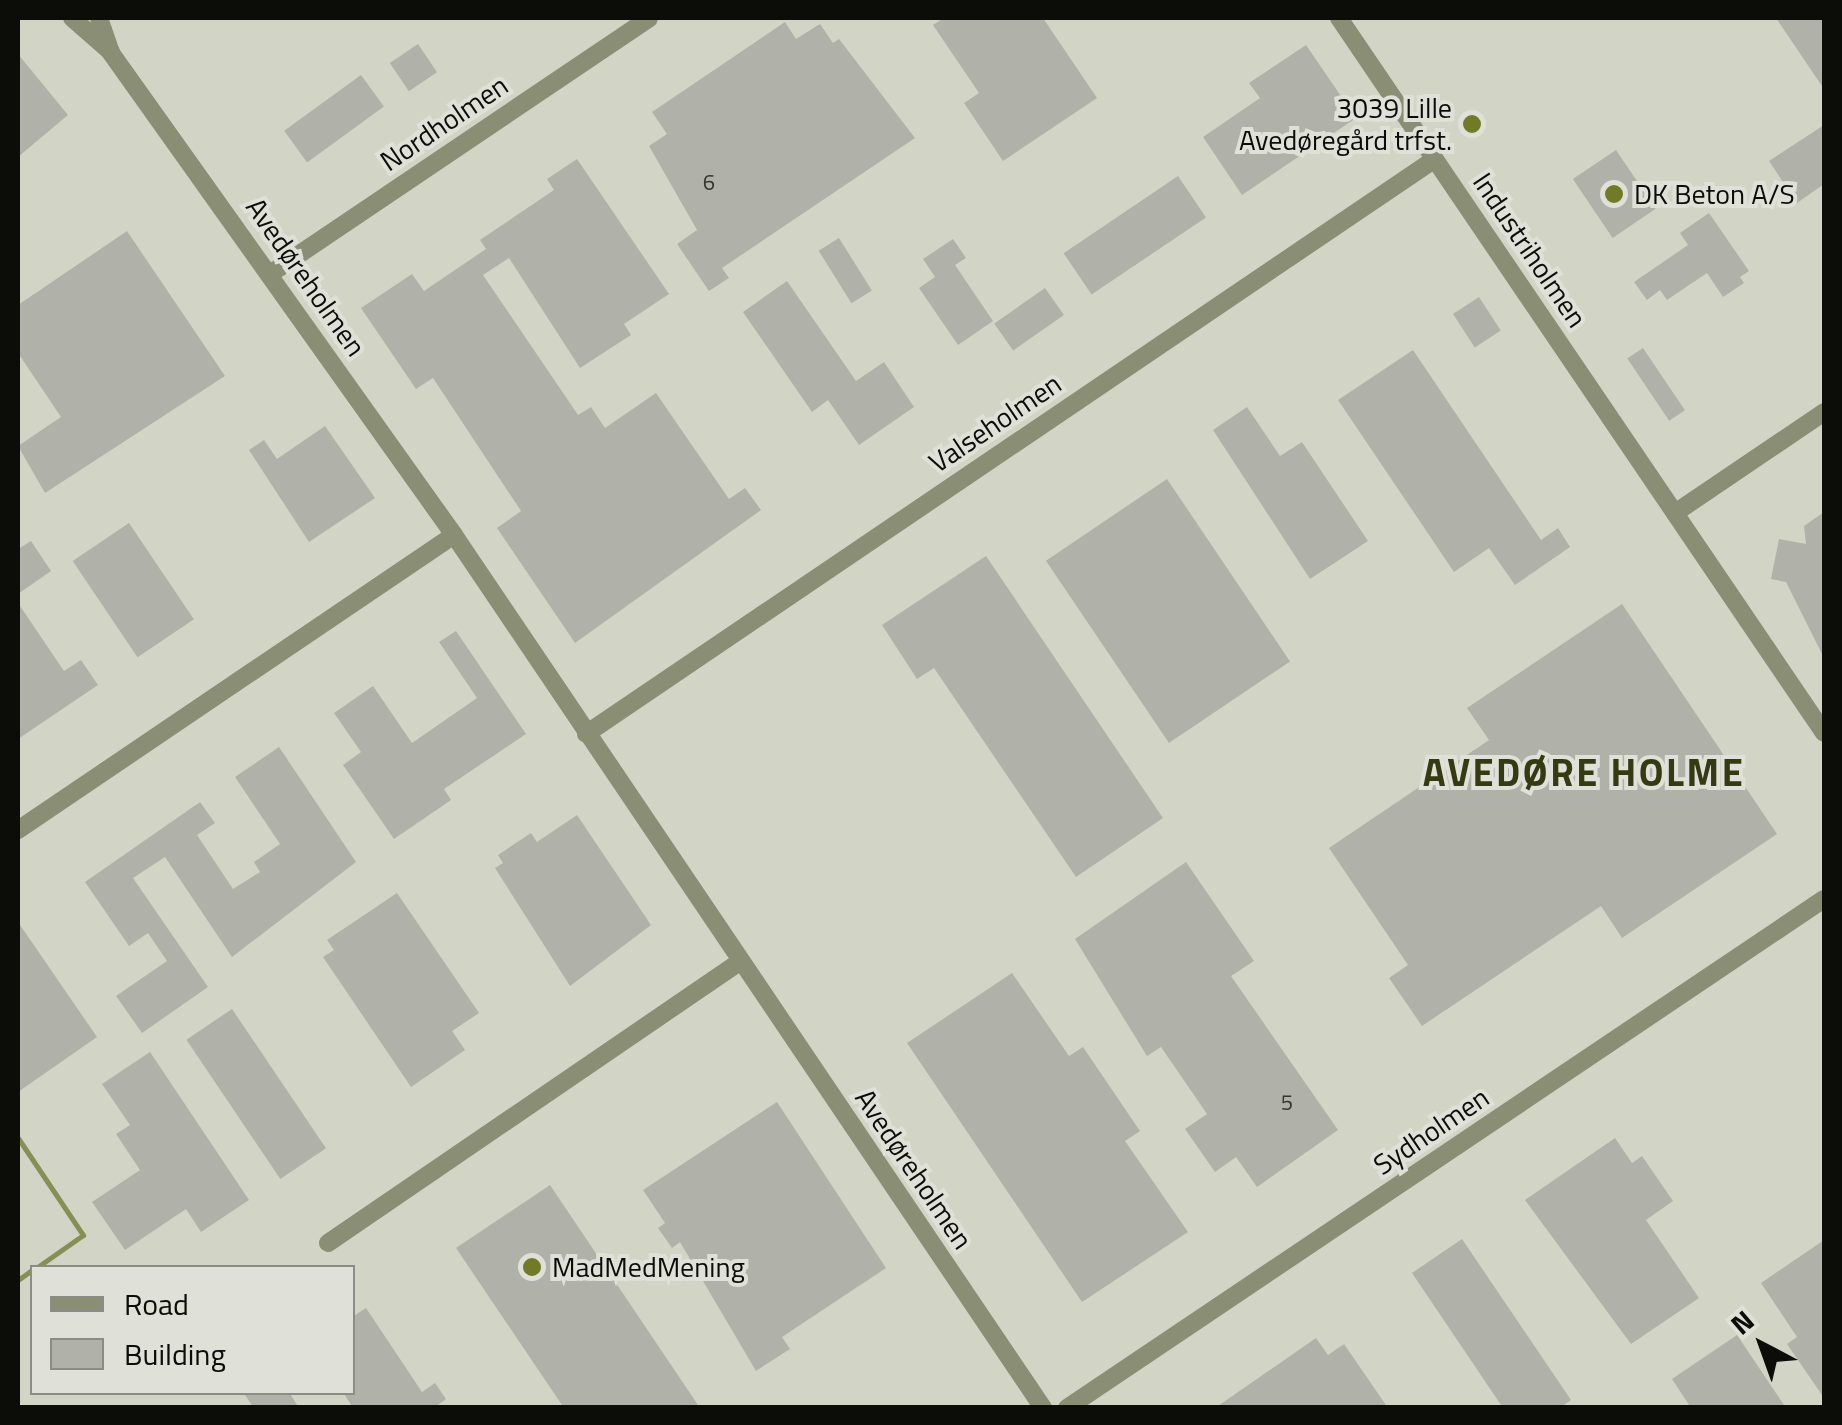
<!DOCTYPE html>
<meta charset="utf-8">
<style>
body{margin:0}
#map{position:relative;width:1842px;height:1425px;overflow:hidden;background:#dfe1d8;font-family:"Titillium Web",sans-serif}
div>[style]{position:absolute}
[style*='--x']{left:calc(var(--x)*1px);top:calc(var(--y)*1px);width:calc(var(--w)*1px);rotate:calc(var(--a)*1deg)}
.built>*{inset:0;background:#d2d5c6}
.stream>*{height:5px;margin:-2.5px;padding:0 2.5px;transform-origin:2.5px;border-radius:2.5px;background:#868f55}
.building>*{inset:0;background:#b0b1a9;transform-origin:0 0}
.street>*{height:18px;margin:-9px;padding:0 9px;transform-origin:9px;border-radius:9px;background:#898e75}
.dots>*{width:28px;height:28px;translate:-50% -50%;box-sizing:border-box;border:5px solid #dfe1d8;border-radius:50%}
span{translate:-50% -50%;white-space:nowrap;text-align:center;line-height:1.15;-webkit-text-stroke:8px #dfe1d8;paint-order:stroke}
.number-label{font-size:22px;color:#353531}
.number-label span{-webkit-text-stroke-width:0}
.poi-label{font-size:28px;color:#0c0c09}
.right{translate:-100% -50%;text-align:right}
.left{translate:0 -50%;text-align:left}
.street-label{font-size:28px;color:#0c0c09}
.district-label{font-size:38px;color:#353a13;font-weight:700;letter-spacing:2.5px}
.frame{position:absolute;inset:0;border:20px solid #0c0c09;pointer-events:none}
.legend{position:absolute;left:30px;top:1265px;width:325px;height:130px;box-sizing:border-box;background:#dfe1d8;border:2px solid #8b8c85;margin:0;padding:12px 18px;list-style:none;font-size:30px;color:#0c0c09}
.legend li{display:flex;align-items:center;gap:20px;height:50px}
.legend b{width:50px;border:2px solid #8b8c85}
.north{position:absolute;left:1712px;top:1295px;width:100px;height:100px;-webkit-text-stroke:8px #dfe1d8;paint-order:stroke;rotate:319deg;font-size:28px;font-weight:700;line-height:40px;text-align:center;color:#0c0c09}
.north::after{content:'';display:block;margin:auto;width:35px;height:45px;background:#0c0c09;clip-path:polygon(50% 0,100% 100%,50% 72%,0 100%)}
</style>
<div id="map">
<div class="built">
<div style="clip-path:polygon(evenodd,18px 18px,1824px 18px,1824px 1407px,18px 1407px,18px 18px,32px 1268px,352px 1268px,352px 1392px,32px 1392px,32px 1268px)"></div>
</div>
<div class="stream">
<div style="--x:18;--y:1138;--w:117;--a:56.2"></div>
<div style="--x:83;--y:1235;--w:57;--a:144.9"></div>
<div style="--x:18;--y:1280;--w:17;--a:-36"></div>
</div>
<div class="building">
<div style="clip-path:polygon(944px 18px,1043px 18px,1097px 98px,1003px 161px,964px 103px,979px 93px,933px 25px)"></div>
<div style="clip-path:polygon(1776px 18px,1824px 18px,1824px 89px)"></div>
<div style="clip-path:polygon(785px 22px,796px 39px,820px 24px,833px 43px,839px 39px,915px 138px,722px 268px,729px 278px,709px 291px,677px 244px,697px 230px,649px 146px,667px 134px,652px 112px)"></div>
<div style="left:418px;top:44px;width:34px;height:34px;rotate:56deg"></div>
<div style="clip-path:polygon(1306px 45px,1356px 118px,1242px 195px,1203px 137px,1260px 98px,1249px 83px)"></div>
<div style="clip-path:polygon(18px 54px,68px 115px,18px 157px)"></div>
<div style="left:361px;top:75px;width:39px;height:95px;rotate:54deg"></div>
<div style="clip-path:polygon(1824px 125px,1824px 184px,1797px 203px,1769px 161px)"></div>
<div style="left:1616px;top:150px;width:71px;height:52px;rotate:56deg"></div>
<div style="clip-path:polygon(577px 159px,669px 294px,624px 324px,631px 335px,580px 368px,509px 258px,483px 275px,578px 415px,591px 407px,605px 428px,656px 393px,729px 499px,745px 488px,761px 510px,575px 643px,497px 528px,521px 511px,433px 378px,416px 389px,361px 308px,412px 274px,424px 291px,486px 249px,480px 240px,554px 190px,547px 179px)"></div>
<div style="left:1178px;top:176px;width:50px;height:138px;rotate:56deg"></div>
<div style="clip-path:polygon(1709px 213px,1749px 271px,1740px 277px,1744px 283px,1723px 297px,1707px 273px,1667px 300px,1660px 290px,1647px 300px,1634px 282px,1688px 245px,1680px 233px)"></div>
<div style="clip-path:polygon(127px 231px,225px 376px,45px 493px,18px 446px,61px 417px,18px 353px,18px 305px)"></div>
<div style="left:839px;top:238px;width:62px;height:24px;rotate:58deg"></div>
<div style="clip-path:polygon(953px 239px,966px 258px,955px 265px,993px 321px,958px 345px,919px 288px,935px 277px,923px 259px)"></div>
<div style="clip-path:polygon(787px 281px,856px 381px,884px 362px,914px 407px,859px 445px,828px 400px,812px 412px,743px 312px)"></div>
<div style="left:1045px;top:288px;width:33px;height:62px;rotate:55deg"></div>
<div style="left:1479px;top:297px;width:40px;height:31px;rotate:57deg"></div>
<div style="left:1643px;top:348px;width:75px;height:19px;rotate:56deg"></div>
<div style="clip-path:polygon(1413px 350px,1541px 540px,1558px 528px,1570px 547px,1515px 585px,1489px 548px,1454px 572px,1338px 400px)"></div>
<div style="clip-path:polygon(1247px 407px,1280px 456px,1302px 442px,1368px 541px,1310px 579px,1213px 430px)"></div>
<div style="clip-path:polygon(325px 426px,375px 498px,309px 542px,249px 450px,264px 440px,277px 459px)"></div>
<div style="left:1167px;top:479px;width:220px;height:146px;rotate:56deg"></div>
<div style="clip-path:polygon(1824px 512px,1824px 658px,1786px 582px,1771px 579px,1779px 539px,1806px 544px,1804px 526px)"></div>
<div style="left:129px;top:523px;width:116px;height:68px;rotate:56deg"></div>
<div style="clip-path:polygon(31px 541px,51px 571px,18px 594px,18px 549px)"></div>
<div style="clip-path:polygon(986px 556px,1163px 818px,1076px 877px,934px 668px,917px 679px,882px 625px)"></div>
<div style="clip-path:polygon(18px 603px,64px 671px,81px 660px,98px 685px,18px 739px)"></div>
<div style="clip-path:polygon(1622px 604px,1777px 834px,1622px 938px,1601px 906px,1422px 1026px,1389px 978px,1408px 965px,1329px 848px,1489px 740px,1467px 708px)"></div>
<div style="clip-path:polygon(456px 631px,526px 734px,444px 789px,451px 800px,394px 839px,343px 765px,361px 752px,334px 713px,373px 686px,412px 743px,477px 698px,439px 642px)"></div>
<div style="clip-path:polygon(279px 747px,356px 862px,232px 957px,165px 857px,133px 878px,208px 987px,142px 1033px,116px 996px,167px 961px,148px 933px,129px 946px,85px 882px,200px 802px,215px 823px,197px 835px,233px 889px,260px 872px,254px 862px,280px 844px,235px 777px)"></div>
<div style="clip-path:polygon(577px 815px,651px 925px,570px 986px,495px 868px,503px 863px,498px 855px,531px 833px,537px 842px)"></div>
<div style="clip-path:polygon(1186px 862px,1254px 961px,1231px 976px,1338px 1130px,1257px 1187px,1236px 1157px,1215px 1172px,1185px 1129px,1207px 1114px,1161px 1047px,1147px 1056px,1075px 939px)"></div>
<div style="clip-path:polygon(397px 893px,479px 1013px,452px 1031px,465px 1050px,411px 1087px,323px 957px,334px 950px,327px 940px)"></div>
<div style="clip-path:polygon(18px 922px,97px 1037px,18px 1092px)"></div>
<div style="clip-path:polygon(1012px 973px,1069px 1056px,1083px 1047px,1140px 1131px,1125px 1141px,1188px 1232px,1082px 1302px,907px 1043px)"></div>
<div style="left:232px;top:1009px;width:168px;height:55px;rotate:56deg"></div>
<div style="clip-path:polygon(150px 1052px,249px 1200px,201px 1232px,186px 1209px,125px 1250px,92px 1202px,140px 1170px,116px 1134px,130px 1125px,102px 1084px)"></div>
<div style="clip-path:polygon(777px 1102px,886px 1268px,782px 1337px,790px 1349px,756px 1371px,680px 1242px,672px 1248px,658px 1228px,665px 1223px,643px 1190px)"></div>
<div style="clip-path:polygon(1615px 1138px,1632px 1163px,1642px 1156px,1673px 1201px,1646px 1220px,1699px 1298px,1631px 1344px,1525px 1200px)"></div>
<div style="clip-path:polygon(550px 1185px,700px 1408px,564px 1408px,456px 1248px)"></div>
<div style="clip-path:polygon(1462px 1239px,1571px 1400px,1560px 1408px,1503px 1408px,1412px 1273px)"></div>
<div style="clip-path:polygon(1824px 1240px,1824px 1398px,1787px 1344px,1797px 1337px,1761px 1283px)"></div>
<div style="clip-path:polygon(366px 1308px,422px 1392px,435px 1383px,446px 1399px,434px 1408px,353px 1408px,343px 1392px,352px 1392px,352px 1317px)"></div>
<div style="clip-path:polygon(1737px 1335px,1786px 1408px,1691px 1408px,1672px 1379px)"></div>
<div style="clip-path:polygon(1316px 1338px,1328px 1355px,1344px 1344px,1388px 1408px,1215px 1408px)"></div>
<div style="clip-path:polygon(243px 1392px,289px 1392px,299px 1408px,254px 1408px)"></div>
</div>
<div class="street">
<div style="--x:72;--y:18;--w:52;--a:41.1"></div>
<div style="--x:99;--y:18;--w:37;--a:71"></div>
<div style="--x:111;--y:53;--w:592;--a:54.56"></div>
<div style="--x:454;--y:535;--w:1053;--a:55.99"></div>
<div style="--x:1339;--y:18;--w:864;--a:55.85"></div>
<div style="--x:270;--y:274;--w:457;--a:-34"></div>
<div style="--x:1675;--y:513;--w:180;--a:-34.1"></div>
<div style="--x:586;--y:734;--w:1025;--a:-34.11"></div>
<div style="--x:18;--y:830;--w:526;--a:-34.08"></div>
<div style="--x:328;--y:1243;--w:500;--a:-34.33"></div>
<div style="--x:1067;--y:1408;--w:912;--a:-33.92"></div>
</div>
<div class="dots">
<div style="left:1472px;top:124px;background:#717b27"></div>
<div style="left:1614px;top:194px;background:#717b27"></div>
<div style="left:532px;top:1267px;background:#717b27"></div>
</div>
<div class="number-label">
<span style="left:709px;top:183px">6</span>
<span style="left:1287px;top:1103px">5</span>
</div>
<div class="poi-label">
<span class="right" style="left:1452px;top:124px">3039 Lille<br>Avedøregård trfst.</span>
<span class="left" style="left:1634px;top:194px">DK Beton A/S</span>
<span class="left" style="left:552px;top:1267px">MadMedMening</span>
</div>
<div class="street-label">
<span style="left:444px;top:123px;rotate:-34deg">Nordholmen</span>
<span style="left:1530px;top:250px;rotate:56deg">Industriholmen</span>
<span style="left:306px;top:277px;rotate:55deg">Avedøreholmen</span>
<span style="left:995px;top:423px;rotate:-34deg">Valseholmen</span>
<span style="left:1431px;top:1131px;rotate:-34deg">Sydholmen</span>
<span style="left:914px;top:1169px;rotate:56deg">Avedøreholmen</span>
</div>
<div class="district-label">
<span style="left:1584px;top:773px">AVEDØRE HOLME</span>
</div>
<div class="frame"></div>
<ul class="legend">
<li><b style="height:12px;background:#898e75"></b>Road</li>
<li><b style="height:28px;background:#b0b1a9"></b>Building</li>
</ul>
<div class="north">N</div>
</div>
